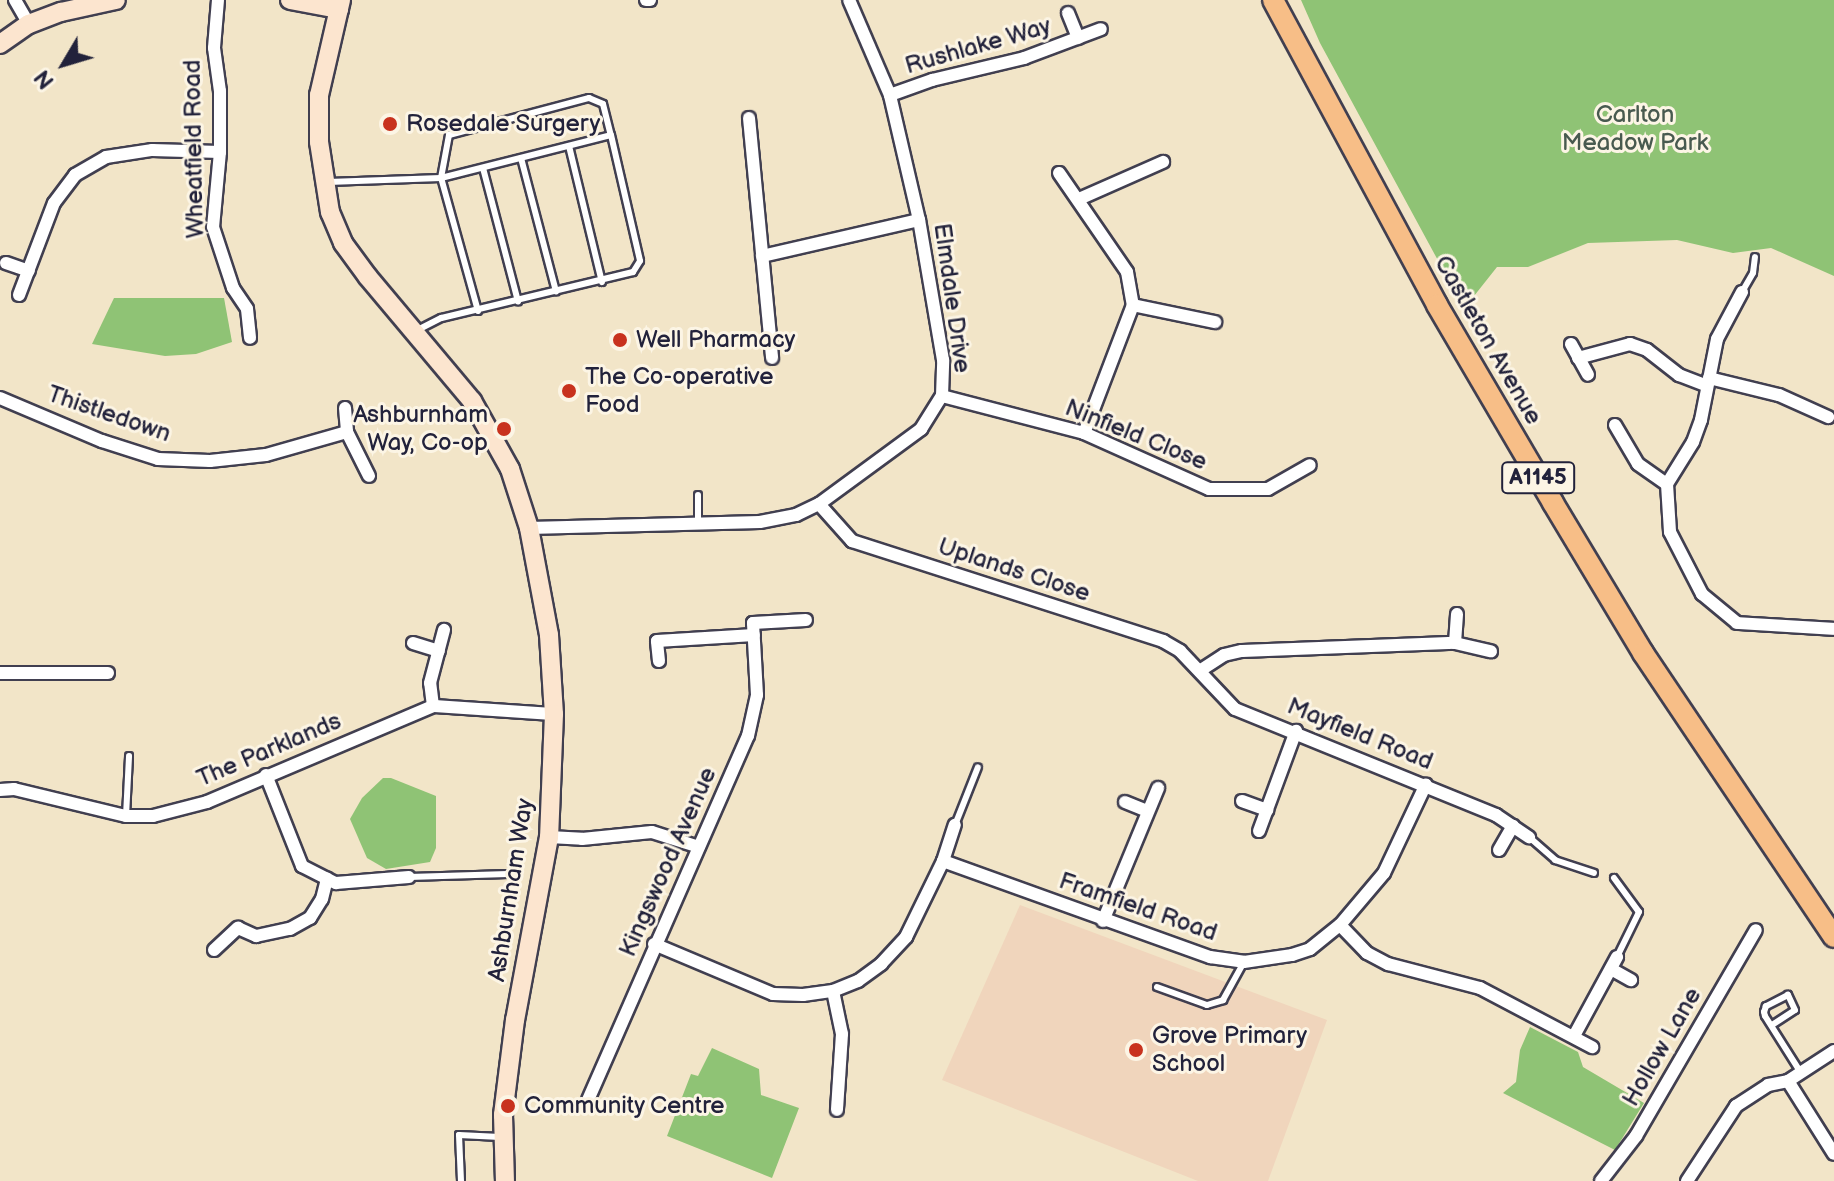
<!DOCTYPE html>
<style>
body{margin:0}
#map{position:relative;width:1834px;height:1181px;overflow:hidden;background:#f2e5c8;font-family:"Balsamiq Sans",sans-serif}
div>[style]{position:absolute}
[style*='--x']{left:calc(var(--x)*1px);top:calc(var(--y)*1px);width:calc(var(--w)*1px);rotate:calc(var(--a)*1deg)}
.built>*{inset:0;background:#f0d5bc}
.green>*{inset:0;background:#8fc375}
.roads{filter:drop-shadow(2px 0 #413f50) drop-shadow(-2px 0 #413f50) drop-shadow(0 2px #413f50) drop-shadow(0 -2px #413f50)}
.lane>*{height:6px;margin:-3px;padding:0 3px;transform-origin:3px;border-radius:3px;background:#fff}
.street>*{height:12px;margin:-6px;padding:0 6px;transform-origin:6px;border-radius:6px;background:#fff}
.secondary>*{height:18px;margin:-9px;padding:0 9px;transform-origin:9px;border-radius:9px;background:#fce5cf}
.primary>*{height:20px;margin:-10px;padding:0 10px;transform-origin:10px;border-radius:10px;background:#f7be87}
.dots>*{width:22px;height:22px;translate:-50% -50%;box-sizing:border-box;border:4px solid #fcf5e5;border-radius:50%}
span{translate:-50% -50%;white-space:nowrap;text-align:center;line-height:1.15;-webkit-text-stroke:6px #fcf5e5;paint-order:stroke}
.shield-label span{padding:2px 6px;background:#fcf5e5;border:2px solid;border-radius:6px;-webkit-text-stroke-width:0}
.shield-label{font-size:22px;color:#22223b;font-weight:700}
.street-label{font-size:24px;color:#22223b}
.park-label{font-size:24px;color:#485a4f}
.poi-label{font-size:24px;color:#22223b}
.left{translate:0 -50%;text-align:left}
.right{translate:-100% -50%;text-align:right}
.north{position:absolute;left:24px;top:24px;width:80px;height:80px;-webkit-text-stroke:6px #fcf5e5;paint-order:stroke;rotate:232deg;font-size:22px;font-weight:700;line-height:32px;text-align:center;color:#22223b}
.north::after{content:'';display:block;margin:auto;width:28px;height:36px;background:#22223b;clip-path:polygon(50% 0,100% 100%,50% 72%,0 100%)}
</style>
<div id="map">
<div class="built">
<div style="clip-path:polygon(1020px 905px,1327px 1020px,1268px 1181px,1198px 1181px,942px 1080px)"></div>
</div>
<div class="green">
<div style="clip-path:polygon(1301px 0,1834px 0,1834px 276px,1771px 248px,1733px 253px,1677px 240px,1588px 243px,1528px 267px,1497px 267px,1474px 296px,1460px 301px,1320px 43px)"></div>
<div style="clip-path:polygon(114px 298px,224px 298px,232px 342px,196px 354px,165px 356px,92px 344px)"></div>
<div style="clip-path:polygon(383px 778px,391px 778px,436px 796px,436px 848px,430px 862px,386px 869px,367px 858px,350px 819px,362px 798px)"></div>
<div style="clip-path:polygon(1530px 1027px,1578px 1052px,1583px 1067px,1644px 1103px,1615px 1150px,1503px 1093px,1516px 1082px,1520px 1050px)"></div>
<div style="clip-path:polygon(712px 1048px,759px 1069px,761px 1095px,799px 1108px,772px 1178px,667px 1136px,691px 1074px,698px 1076px)"></div>
</div>
<div class="roads">
<div class="lane">
<div style="--x:569;--y:146;--w:140;--a:76.4"></div>
<div style="--x:521;--y:158;--w:138;--a:75.3"></div>
<div style="--x:483;--y:168;--w:138;--a:75.3"></div>
<div style="--x:328;--y:182;--w:113;--a:-2"></div>
<div style="--x:441;--y:178;--w:175;--a:-14.2"></div>
<div style="--x:611;--y:135;--w:129;--a:77"></div>
<div style="--x:640;--y:261;--w:13;--a:122"></div>
<div style="--x:633;--y:272;--w:197;--a:166.5"></div>
<div style="--x:441;--y:318;--w:28;--a:153"></div>
<div style="--x:1742;--y:292;--w:22;--a:-60"></div>
<div style="--x:1753;--y:273;--w:16;--a:-83"></div>
<div style="--x:478;--y:311;--w:138;--a:-105.5"></div>
<div style="--x:441;--y:178;--w:44;--a:-79.5"></div>
<div style="--x:449;--y:135;--w:145;--a:-14.8"></div>
<div style="--x:589;--y:98;--w:15;--a:23"></div>
<div style="--x:603;--y:104;--w:32;--a:76"></div>
<div style="--x:698;--y:495;--w:28;--a:90"></div>
<div style="--x:126;--y:816;--w:60;--a:-87.1"></div>
<div style="--x:955;--y:825;--w:62;--a:-68.4"></div>
<div style="--x:1529;--y:837;--w:35;--a:41"></div>
<div style="--x:1555;--y:860;--w:41;--a:18.4"></div>
<div style="--x:409;--y:877;--w:99;--a:-1.7"></div>
<div style="--x:1614;--y:878;--w:42;--a:53.7"></div>
<div style="--x:1639;--y:912;--w:50;--a:116.1"></div>
<div style="--x:1157;--y:987;--w:53;--a:19.8"></div>
<div style="--x:1207;--y:1005;--w:17;--a:-17"></div>
<div style="--x:1223;--y:1000;--w:43;--a:-61.1"></div>
<div style="--x:1772;--y:1025;--w:27;--a:-33"></div>
<div style="--x:1795;--y:1010;--w:17;--a:-115"></div>
<div style="--x:1788;--y:995;--w:25;--a:153"></div>
<div style="--x:1766;--y:1006;--w:6;--a:108"></div>
<div style="--x:1764;--y:1012;--w:4;--a:76"></div>
<div style="--x:1765;--y:1016;--w:67;--a:57.7"></div>
<div style="--x:461;--y:1181;--w:46;--a:-92.5"></div>
<div style="--x:459;--y:1135;--w:41;--a:2.8"></div>
</div>
<div class="street">
<div style="--x:15;--y:0;--w:28;--a:60"></div>
<div style="--x:218;--y:0;--w:48;--a:94.8"></div>
<div style="--x:214;--y:48;--w:43;--a:82.1"></div>
<div style="--x:220;--y:91;--w:61;--a:90"></div>
<div style="--x:220;--y:152;--w:75;--a:95.3"></div>
<div style="--x:213;--y:227;--w:64;--a:71.8"></div>
<div style="--x:233;--y:288;--w:25;--a:56"></div>
<div style="--x:247;--y:309;--w:29;--a:84"></div>
<div style="--x:646;--y:0;--w:4;--a:0"></div>
<div style="--x:1068;--y:13;--w:27;--a:68"></div>
<div style="--x:890;--y:95;--w:45;--a:-19.7"></div>
<div style="--x:932;--y:80;--w:95;--a:-13.4"></div>
<div style="--x:1024;--y:58;--w:82;--a:-20.6"></div>
<div style="--x:749;--y:118;--w:241;--a:84.5"></div>
<div style="--x:1059;--y:173;--w:120;--a:55.5"></div>
<div style="--x:1127;--y:272;--w:34;--a:80"></div>
<div style="--x:1133;--y:305;--w:137;--a:110.9"></div>
<div style="--x:1079;--y:199;--w:92;--a:-23.8"></div>
<div style="--x:762;--y:256;--w:161;--a:-12.9"></div>
<div style="--x:6;--y:263;--w:24;--a:19"></div>
<div style="--x:1742;--y:292;--w:53;--a:118"></div>
<div style="--x:1717;--y:339;--w:83;--a:101.2"></div>
<div style="--x:1701;--y:420;--w:23;--a:110"></div>
<div style="--x:1693;--y:442;--w:49;--a:121.8"></div>
<div style="--x:1667;--y:484;--w:48;--a:86.4"></div>
<div style="--x:1670;--y:532;--w:70;--a:62.7"></div>
<div style="--x:1702;--y:594;--w:45;--a:39.6"></div>
<div style="--x:1737;--y:623;--w:97;--a:3.5"></div>
<div style="--x:19;--y:295;--w:98;--a:-69.2"></div>
<div style="--x:54;--y:203;--w:35;--a:-53"></div>
<div style="--x:75;--y:175;--w:36;--a:-30"></div>
<div style="--x:106;--y:157;--w:47;--a:-8.7"></div>
<div style="--x:152;--y:150;--w:68;--a:1.7"></div>
<div style="--x:1133;--y:305;--w:84;--a:11.7"></div>
<div style="--x:1571;--y:344;--w:35;--a:61"></div>
<div style="--x:1578;--y:358;--w:54;--a:-15.1"></div>
<div style="--x:1630;--y:344;--w:18;--a:19"></div>
<div style="--x:1647;--y:350;--w:41;--a:38"></div>
<div style="--x:1679;--y:375;--w:30;--a:21"></div>
<div style="--x:1709;--y:378;--w:72;--a:13.7"></div>
<div style="--x:1779;--y:395;--w:54;--a:24.2"></div>
<div style="--x:942;--y:396;--w:147;--a:14.6"></div>
<div style="--x:1084;--y:433;--w:137;--a:24.1"></div>
<div style="--x:1209;--y:489;--w:59;--a:0"></div>
<div style="--x:1268;--y:489;--w:48;--a:-29.7"></div>
<div style="--x:0;--y:398;--w:111;--a:22.9"></div>
<div style="--x:102;--y:441;--w:59;--a:17.8"></div>
<div style="--x:158;--y:459;--w:52;--a:2.2"></div>
<div style="--x:210;--y:461;--w:56;--a:-6.1"></div>
<div style="--x:266;--y:455;--w:84;--a:-15.9"></div>
<div style="--x:347;--y:432;--w:49;--a:63.4"></div>
<div style="--x:345;--y:408;--w:24;--a:85"></div>
<div style="--x:1615;--y:425;--w:45;--a:59.5"></div>
<div style="--x:1638;--y:464;--w:35;--a:35"></div>
<div style="--x:819;--y:504;--w:50;--a:48.3"></div>
<div style="--x:852;--y:541;--w:327;--a:17.8"></div>
<div style="--x:1163;--y:641;--w:20;--a:30"></div>
<div style="--x:1180;--y:651;--w:80;--a:46.5"></div>
<div style="--x:1235;--y:709;--w:282;--a:22.1"></div>
<div style="--x:1496;--y:815;--w:40;--a:34"></div>
<div style="--x:529;--y:528;--w:231;--a:-1.5"></div>
<div style="--x:760;--y:522;--w:37;--a:-11"></div>
<div style="--x:796;--y:515;--w:25;--a:-26"></div>
<div style="--x:819;--y:504;--w:127;--a:-36.3"></div>
<div style="--x:921;--y:429;--w:39;--a:-58"></div>
<div style="--x:942;--y:396;--w:36;--a:-88"></div>
<div style="--x:943;--y:360;--w:142;--a:-99.7"></div>
<div style="--x:919;--y:220;--w:128;--a:-103.1"></div>
<div style="--x:890;--y:95;--w:103;--a:-113.3"></div>
<div style="--x:413;--y:643;--w:27;--a:17"></div>
<div style="--x:1455;--y:643;--w:29;--a:-86"></div>
<div style="--x:659;--y:661;--w:20;--a:-96"></div>
<div style="--x:657;--y:641;--w:97;--a:-3.5"></div>
<div style="--x:1201;--y:670;--w:27;--a:-33"></div>
<div style="--x:1224;--y:655;--w:18;--a:-13"></div>
<div style="--x:1242;--y:651;--w:213;--a:-2.2"></div>
<div style="--x:1455;--y:643;--w:37;--a:13"></div>
<div style="--x:0;--y:673;--w:108;--a:0"></div>
<div style="--x:433;--y:706;--w:23;--a:-97"></div>
<div style="--x:430;--y:683;--w:55;--a:-75.2"></div>
<div style="--x:266;--y:775;--w:98;--a:68.4"></div>
<div style="--x:302;--y:866;--w:38;--a:27"></div>
<div style="--x:336;--y:883;--w:73;--a:-4.7"></div>
<div style="--x:0;--y:790;--w:14;--a:-4"></div>
<div style="--x:14;--y:789;--w:115;--a:13.6"></div>
<div style="--x:126;--y:816;--w:27;--a:0"></div>
<div style="--x:153;--y:816;--w:56;--a:-14.5"></div>
<div style="--x:207;--y:802;--w:246;--a:-23"></div>
<div style="--x:433;--y:706;--w:121;--a:3.8"></div>
<div style="--x:1242;--y:801;--w:27;--a:20"></div>
<div style="--x:1125;--y:802;--w:24;--a:22"></div>
<div style="--x:1259;--y:831;--w:107;--a:-69.7"></div>
<div style="--x:549;--y:837;--w:33;--a:3"></div>
<div style="--x:582;--y:839;--w:70;--a:-5.7"></div>
<div style="--x:652;--y:832;--w:49;--a:17.7"></div>
<div style="--x:1499;--y:850;--w:28;--a:-60"></div>
<div style="--x:943;--y:861;--w:284;--a:19.8"></div>
<div style="--x:1210;--y:957;--w:34;--a:8"></div>
<div style="--x:1244;--y:962;--w:49;--a:-8.3"></div>
<div style="--x:1292;--y:955;--w:19;--a:-18"></div>
<div style="--x:1310;--y:949;--w:38;--a:-39"></div>
<div style="--x:1340;--y:925;--w:68;--a:-49.8"></div>
<div style="--x:1384;--y:873;--w:98;--a:-64.7"></div>
<div style="--x:1103;--y:921;--w:144;--a:-67.5"></div>
<div style="--x:1340;--y:925;--w:39;--a:46"></div>
<div style="--x:1367;--y:953;--w:24;--a:28"></div>
<div style="--x:1388;--y:964;--w:95;--a:14.6"></div>
<div style="--x:1480;--y:988;--w:127;--a:27.8"></div>
<div style="--x:654;--y:944;--w:129;--a:22.8"></div>
<div style="--x:773;--y:994;--w:30;--a:2"></div>
<div style="--x:803;--y:995;--w:30;--a:-8"></div>
<div style="--x:833;--y:991;--w:27;--a:-22"></div>
<div style="--x:858;--y:981;--w:29;--a:-36"></div>
<div style="--x:881;--y:964;--w:37;--a:-47"></div>
<div style="--x:906;--y:937;--w:85;--a:-64"></div>
<div style="--x:943;--y:861;--w:38;--a:-72"></div>
<div style="--x:214;--y:950;--w:33;--a:-43"></div>
<div style="--x:238;--y:928;--w:20;--a:24"></div>
<div style="--x:256;--y:936;--w:35;--a:-12"></div>
<div style="--x:290;--y:929;--w:23;--a:-29"></div>
<div style="--x:310;--y:918;--w:22;--a:-58"></div>
<div style="--x:322;--y:899;--w:21;--a:-76"></div>
<div style="--x:1611;--y:969;--w:23;--a:29"></div>
<div style="--x:833;--y:991;--w:44;--a:78.2"></div>
<div style="--x:842;--y:1034;--w:76;--a:93.8"></div>
<div style="--x:1574;--y:1036;--w:90;--a:-61.4"></div>
<div style="--x:1788;--y:1081;--w:55;--a:-33.1"></div>
<div style="--x:588;--y:1100;--w:398;--a:-66.3"></div>
<div style="--x:748;--y:736;--w:42;--a:-77.6"></div>
<div style="--x:757;--y:695;--w:72;--a:-93.2"></div>
<div style="--x:753;--y:623;--w:53;--a:-3.2"></div>
<div style="--x:1601;--y:1181;--w:57;--a:-52.1"></div>
<div style="--x:1636;--y:1136;--w:238;--a:-59.8"></div>
<div style="--x:1687;--y:1181;--w:90;--a:-56.8"></div>
<div style="--x:1736;--y:1106;--w:38;--a:-33"></div>
<div style="--x:1768;--y:1085;--w:20;--a:-11"></div>
<div style="--x:1788;--y:1081;--w:86;--a:57.8"></div>
</div>
<div class="secondary">
<div style="--x:290;--y:0;--w:50;--a:10.4"></div>
<div style="--x:341;--y:0;--w:98;--a:103"></div>
<div style="--x:319;--y:95;--w:47;--a:90"></div>
<div style="--x:319;--y:142;--w:71;--a:81.1"></div>
<div style="--x:330;--y:212;--w:34;--a:67"></div>
<div style="--x:343;--y:243;--w:42;--a:53.7"></div>
<div style="--x:368;--y:277;--w:162;--a:50"></div>
<div style="--x:472;--y:401;--w:78;--a:60.8"></div>
<div style="--x:510;--y:469;--w:62;--a:72.1"></div>
<div style="--x:529;--y:528;--w:109;--a:79.4"></div>
<div style="--x:549;--y:635;--w:79;--a:86.4"></div>
<div style="--x:554;--y:714;--w:123;--a:92.3"></div>
<div style="--x:549;--y:837;--w:186;--a:100.5"></div>
<div style="--x:515;--y:1020;--w:96;--a:97.2"></div>
<div style="--x:503;--y:1115;--w:66;--a:88.3"></div>
<div style="--x:0;--y:44;--w:35;--a:-35"></div>
<div style="--x:29;--y:24;--w:34;--a:-21"></div>
<div style="--x:61;--y:12;--w:56;--a:-12.3"></div>
</div>
<div class="primary">
<div style="--x:1273;--y:0;--w:346;--a:61.7"></div>
<div style="--x:1437;--y:305;--w:229;--a:59.6"></div>
<div style="--x:1553;--y:503;--w:175;--a:59"></div>
<div style="--x:1643;--y:653;--w:342;--a:56.1"></div>
</div>
</div>
<div class="dots">
<div style="left:390px;top:124px;background:#c8321e"></div>
<div style="left:620px;top:340px;background:#c8321e"></div>
<div style="left:569px;top:391px;background:#c8321e"></div>
<div style="left:504px;top:429px;background:#c8321e"></div>
<div style="left:1136px;top:1050px;background:#c8321e"></div>
<div style="left:508px;top:1106px;background:#c8321e"></div>
</div>
<div class="shield-label">
<span style="left:1538px;top:478px">A1145</span>
</div>
<div class="street-label">
<span style="left:978px;top:46px;rotate:-16deg">Rushlake Way</span>
<span style="left:194px;top:149px;rotate:-91deg">Wheatfield Road</span>
<span style="left:952px;top:298px;rotate:82deg">Elmdale Drive</span>
<span style="left:1488px;top:340px;rotate:60deg">Castleton Avenue</span>
<span style="left:109px;top:414px;rotate:19deg">Thistledown</span>
<span style="left:1136px;top:435px;rotate:22deg">Ninfield Close</span>
<span style="left:1014px;top:570px;rotate:18deg">Uplands Close</span>
<span style="left:1360px;top:734px;rotate:22deg">Mayfield Road</span>
<span style="left:269px;top:750px;rotate:-23deg">The Parklands</span>
<span style="left:668px;top:862px;rotate:-66deg">Kingswood Avenue</span>
<span style="left:511px;top:890px;rotate:-81deg">Ashburnham Way</span>
<span style="left:1138px;top:907px;rotate:19deg">Framfield Road</span>
<span style="left:1662px;top:1047px;rotate:-60deg">Hollow Lane</span>
</div>
<div class="park-label">
<span style="left:1635px;top:129px">Carlton<br>Meadow Park</span>
</div>
<div class="poi-label">
<span class="left" style="left:406px;top:124px">Rosedale Surgery</span>
<span class="left" style="left:636px;top:340px">Well Pharmacy</span>
<span class="left" style="left:585px;top:391px">The Co-operative<br>Food</span>
<span class="right" style="left:488px;top:429px">Ashburnham<br>Way, Co-op</span>
<span class="left" style="left:1152px;top:1050px">Grove Primary<br>School</span>
<span class="left" style="left:524px;top:1106px">Community Centre</span>
</div>
<div class="north">N</div>
</div>
